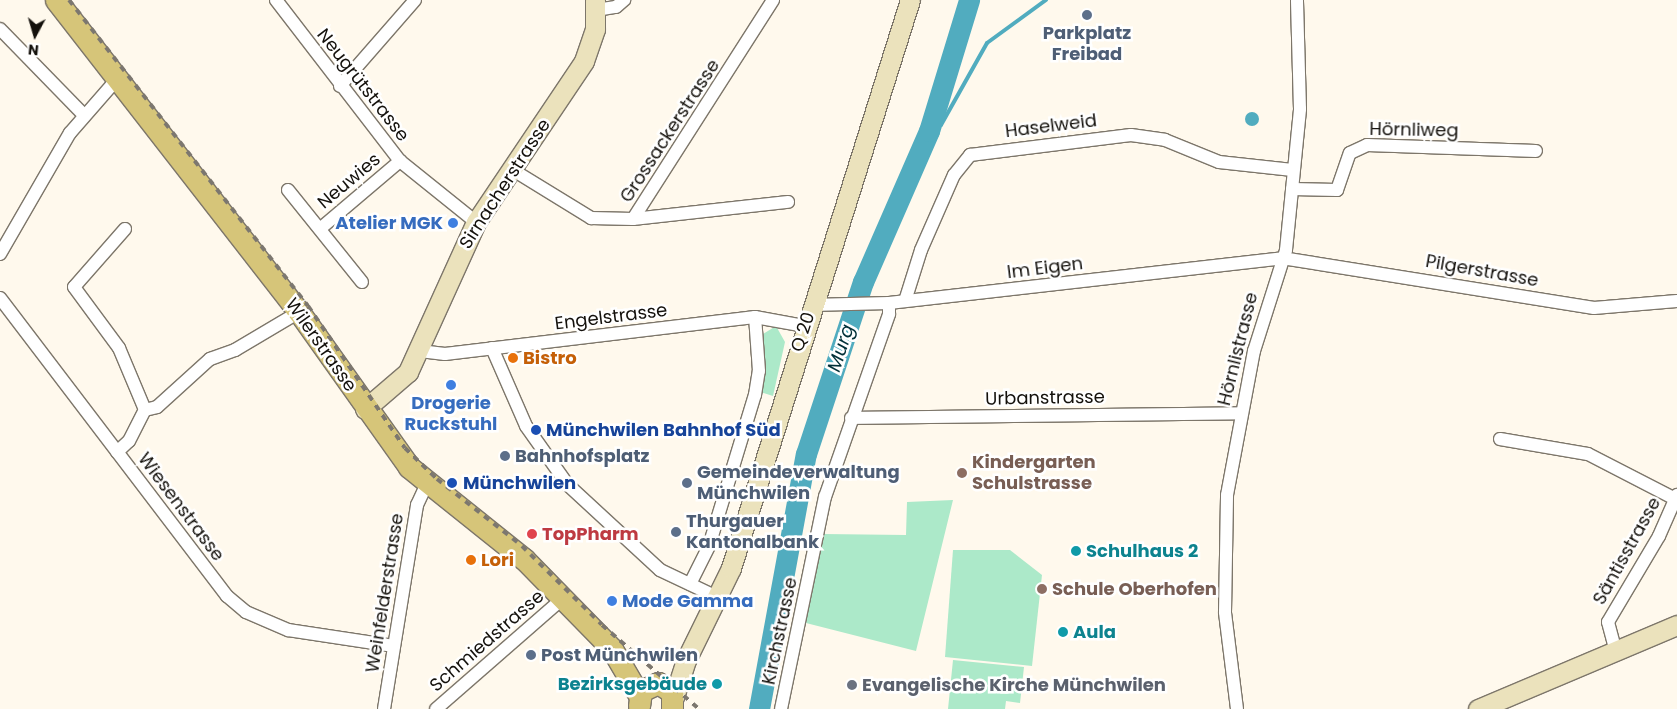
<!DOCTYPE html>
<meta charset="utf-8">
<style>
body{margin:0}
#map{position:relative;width:1677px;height:709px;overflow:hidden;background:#fff9ed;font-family:Poppins,sans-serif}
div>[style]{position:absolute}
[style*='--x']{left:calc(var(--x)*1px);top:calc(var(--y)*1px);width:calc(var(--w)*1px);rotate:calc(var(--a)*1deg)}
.green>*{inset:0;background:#ace9c9}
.water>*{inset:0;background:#51acbf}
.round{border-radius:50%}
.stream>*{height:4px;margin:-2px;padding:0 2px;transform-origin:2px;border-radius:2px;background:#51acbf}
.river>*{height:21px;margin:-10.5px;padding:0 10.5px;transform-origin:10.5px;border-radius:10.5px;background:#51acbf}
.roads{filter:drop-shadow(1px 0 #7d766a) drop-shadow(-1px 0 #7d766a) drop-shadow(0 1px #7d766a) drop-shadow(0 -1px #7d766a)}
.street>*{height:12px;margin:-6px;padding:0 6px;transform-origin:6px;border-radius:6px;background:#fff}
.secondary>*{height:19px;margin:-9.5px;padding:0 9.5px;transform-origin:9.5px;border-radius:9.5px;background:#ebe2bc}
.primary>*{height:21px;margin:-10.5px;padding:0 10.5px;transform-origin:10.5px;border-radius:10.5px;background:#d6c579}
.rail>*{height:4px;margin-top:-2px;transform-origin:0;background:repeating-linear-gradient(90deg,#7c776f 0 6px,transparent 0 12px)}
.dots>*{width:14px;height:14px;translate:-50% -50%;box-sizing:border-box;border:2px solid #fff;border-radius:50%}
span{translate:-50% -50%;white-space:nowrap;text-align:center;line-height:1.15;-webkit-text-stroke:5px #fff;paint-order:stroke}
.service-label{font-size:18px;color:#4e5e75;font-weight:700}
.left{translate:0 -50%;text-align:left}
.street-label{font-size:18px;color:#14110c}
.shop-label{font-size:18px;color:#366cbe;font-weight:700}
.right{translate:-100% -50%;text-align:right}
.food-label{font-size:18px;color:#c56008;font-weight:700}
.transit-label{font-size:18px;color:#164399;font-weight:700}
.education-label{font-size:18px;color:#785e54;font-weight:700}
.health-label{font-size:18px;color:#be3a42;font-weight:700}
.culture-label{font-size:18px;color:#0d838f;font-weight:700}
.worship-label{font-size:18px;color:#5b616d;font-weight:700}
.water-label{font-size:19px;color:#023038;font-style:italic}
.north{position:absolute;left:10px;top:10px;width:50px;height:50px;-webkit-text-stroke:4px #fff;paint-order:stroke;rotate:186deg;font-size:14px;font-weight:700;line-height:20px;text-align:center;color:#14110c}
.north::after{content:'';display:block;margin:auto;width:18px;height:22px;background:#14110c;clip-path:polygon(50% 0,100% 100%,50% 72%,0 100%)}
</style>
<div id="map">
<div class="green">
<div style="clip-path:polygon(776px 326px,785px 342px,773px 396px,760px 392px,763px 334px)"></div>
<div style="clip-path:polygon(953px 500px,916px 651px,806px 623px,823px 534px,906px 535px,907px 502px)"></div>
<div style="clip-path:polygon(953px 550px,1010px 550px,1042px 575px,1032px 666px,945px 657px)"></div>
<div style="clip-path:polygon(953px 660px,1024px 667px,1020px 703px,1006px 701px,1005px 709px,948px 709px)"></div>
</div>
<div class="water">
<div class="round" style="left:1245px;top:112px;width:14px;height:14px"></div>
</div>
<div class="stream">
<div style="--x:930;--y:126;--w:11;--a:-5"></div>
<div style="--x:941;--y:125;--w:94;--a:-60.7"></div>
<div style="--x:987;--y:43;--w:73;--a:-36.1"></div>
</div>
<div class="river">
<div style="--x:759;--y:709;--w:259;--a:-79.6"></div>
<div style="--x:806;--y:454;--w:181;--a:-71.7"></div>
<div style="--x:863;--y:282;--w:165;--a:-66.4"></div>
<div style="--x:929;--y:131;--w:137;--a:-73"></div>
</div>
<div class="roads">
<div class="street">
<div style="--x:276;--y:0;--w:203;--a:52.4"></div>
<div style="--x:400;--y:161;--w:97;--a:38.8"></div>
<div style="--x:596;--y:10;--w:20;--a:-9"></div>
<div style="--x:616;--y:7;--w:11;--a:-41"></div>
<div style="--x:0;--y:29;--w:119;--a:45.7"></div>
<div style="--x:340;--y:86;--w:114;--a:-48.9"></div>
<div style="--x:513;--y:170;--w:92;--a:31.6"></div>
<div style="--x:591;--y:218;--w:42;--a:1.4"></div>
<div style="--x:633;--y:219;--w:260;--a:-57.4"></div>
<div style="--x:1292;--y:189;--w:45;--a:1.3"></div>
<div style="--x:1337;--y:190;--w:39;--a:-71"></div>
<div style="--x:1350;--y:153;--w:19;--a:-25"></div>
<div style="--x:1367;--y:145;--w:169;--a:2"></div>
<div style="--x:288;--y:190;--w:118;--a:51.2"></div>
<div style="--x:633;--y:219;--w:156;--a:-6.3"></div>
<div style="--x:321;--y:228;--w:104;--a:-40.3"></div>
<div style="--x:125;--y:229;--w:77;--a:131.3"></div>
<div style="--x:74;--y:287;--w:76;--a:53.6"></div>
<div style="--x:119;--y:348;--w:67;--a:67.2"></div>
<div style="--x:0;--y:254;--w:140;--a:-60"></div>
<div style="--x:70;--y:133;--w:73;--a:-48.9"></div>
<div style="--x:0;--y:298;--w:375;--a:52.7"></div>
<div style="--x:227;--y:596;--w:25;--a:40"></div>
<div style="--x:246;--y:612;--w:46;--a:23.2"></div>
<div style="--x:288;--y:630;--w:107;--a:8.6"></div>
<div style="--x:905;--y:301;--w:53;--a:-72.6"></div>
<div style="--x:921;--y:250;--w:82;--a:-66.3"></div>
<div style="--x:954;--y:175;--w:26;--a:-51"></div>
<div style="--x:970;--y:155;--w:162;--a:-7.1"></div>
<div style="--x:1131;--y:135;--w:34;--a:8"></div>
<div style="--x:1165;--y:140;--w:58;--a:22.2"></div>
<div style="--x:1219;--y:162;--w:74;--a:6.2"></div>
<div style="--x:811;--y:305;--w:78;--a:-1.5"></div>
<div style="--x:889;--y:303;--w:396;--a:-6.5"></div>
<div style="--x:1282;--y:258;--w:316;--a:9.1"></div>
<div style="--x:1594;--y:308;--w:83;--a:-4.8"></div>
<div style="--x:492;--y:348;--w:85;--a:66.4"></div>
<div style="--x:526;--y:426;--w:72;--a:54.6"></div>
<div style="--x:568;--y:485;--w:125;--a:42.7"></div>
<div style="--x:660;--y:570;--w:65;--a:25.4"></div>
<div style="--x:420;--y:351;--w:25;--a:7"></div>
<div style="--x:445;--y:354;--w:312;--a:-6.8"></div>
<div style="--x:755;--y:317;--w:51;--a:10.2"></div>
<div style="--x:851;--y:418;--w:389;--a:-0.7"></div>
<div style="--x:1500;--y:439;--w:89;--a:9.7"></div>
<div style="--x:1588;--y:454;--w:98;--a:27.3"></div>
<div style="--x:117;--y:452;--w:16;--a:-43"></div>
<div style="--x:129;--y:441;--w:35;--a:-63"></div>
<div style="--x:145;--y:410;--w:12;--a:-14"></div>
<div style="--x:157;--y:407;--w:72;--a:-42.2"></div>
<div style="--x:210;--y:359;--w:27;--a:-20"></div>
<div style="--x:235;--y:350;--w:74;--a:-30.7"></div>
<div style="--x:690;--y:584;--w:42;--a:-63.4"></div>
<div style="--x:709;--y:546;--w:158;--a:-73.1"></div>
<div style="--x:755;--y:395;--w:24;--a:-81"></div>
<div style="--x:759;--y:371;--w:54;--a:-94.2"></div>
<div style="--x:1616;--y:652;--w:31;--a:-105"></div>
<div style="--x:1608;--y:622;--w:100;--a:-59.3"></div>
<div style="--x:1659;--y:536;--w:45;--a:-66.3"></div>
<div style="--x:384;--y:709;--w:207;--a:-80.8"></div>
<div style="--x:417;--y:505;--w:23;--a:-65"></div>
<div style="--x:436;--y:709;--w:167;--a:-41.1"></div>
<div style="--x:781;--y:709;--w:217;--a:-78.3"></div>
<div style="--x:825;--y:497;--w:194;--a:-70.7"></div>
<div style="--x:889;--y:314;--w:11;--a:-90"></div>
<div style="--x:1237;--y:709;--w:98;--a:-97.1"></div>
<div style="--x:1225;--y:612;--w:117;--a:-89"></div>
<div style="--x:1227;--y:495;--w:147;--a:-79.4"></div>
<div style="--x:1254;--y:351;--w:106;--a:-72.4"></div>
<div style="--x:1286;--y:250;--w:142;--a:-84.3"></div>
<div style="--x:1300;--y:109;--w:109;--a:-91.6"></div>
</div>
<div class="secondary">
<div style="--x:365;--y:409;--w:57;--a:-40.7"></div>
<div style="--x:408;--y:372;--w:165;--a:-65.6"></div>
<div style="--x:476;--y:222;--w:194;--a:-56.1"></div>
<div style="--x:584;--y:61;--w:34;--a:-71"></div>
<div style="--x:595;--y:29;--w:29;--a:-90"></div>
<div style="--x:674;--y:697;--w:39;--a:-72"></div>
<div style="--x:686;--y:660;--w:102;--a:-63.9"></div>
<div style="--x:731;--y:568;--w:596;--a:-72.51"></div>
<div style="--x:1478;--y:709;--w:216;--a:-22.9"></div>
</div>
<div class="primary">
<div style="--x:56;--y:0;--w:395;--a:52.1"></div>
<div style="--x:299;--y:312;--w:190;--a:54.6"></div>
<div style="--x:409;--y:467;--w:147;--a:38.7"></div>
<div style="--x:524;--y:559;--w:126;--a:45.6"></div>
<div style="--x:612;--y:649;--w:53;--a:59.6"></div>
<div style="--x:639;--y:706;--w:15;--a:-82"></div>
<div style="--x:641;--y:691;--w:19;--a:-25"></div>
<div style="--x:658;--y:683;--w:17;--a:33"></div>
<div style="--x:672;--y:692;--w:17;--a:90"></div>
</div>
</div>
<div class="rail">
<div style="--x:69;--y:0;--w:388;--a:52"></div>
<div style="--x:308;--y:306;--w:172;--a:55.7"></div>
<div style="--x:405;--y:448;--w:45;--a:44.1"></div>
<div style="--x:437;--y:479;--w:108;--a:38.2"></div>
<div style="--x:522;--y:546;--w:112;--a:44.6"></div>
<div style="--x:602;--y:625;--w:128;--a:40.9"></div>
</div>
<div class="dots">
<div style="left:1087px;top:15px;background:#5c6f8a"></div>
<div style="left:453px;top:223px;background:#3f7fe0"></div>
<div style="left:513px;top:358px;background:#e8710a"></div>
<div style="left:451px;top:385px;background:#3f7fe0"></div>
<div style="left:536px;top:430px;background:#1a4fb4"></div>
<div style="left:505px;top:456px;background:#5c6f8a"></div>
<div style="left:962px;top:473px;background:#8d6e63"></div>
<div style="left:452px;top:483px;background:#1a4fb4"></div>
<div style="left:687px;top:483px;background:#5c6f8a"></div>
<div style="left:676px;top:532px;background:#5c6f8a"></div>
<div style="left:532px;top:534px;background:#e0444e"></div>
<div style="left:1076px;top:551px;background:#0f9aa8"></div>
<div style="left:471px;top:560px;background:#e8710a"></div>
<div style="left:1042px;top:589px;background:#8d6e63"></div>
<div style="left:612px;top:601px;background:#3f7fe0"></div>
<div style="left:1063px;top:632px;background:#0f9aa8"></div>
<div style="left:531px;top:655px;background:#5c6f8a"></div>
<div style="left:717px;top:684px;background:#0f9aa8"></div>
<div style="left:852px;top:685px;background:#6b7280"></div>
</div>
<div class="service-label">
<span style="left:1087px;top:44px">Parkplatz<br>Freibad</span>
<span class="left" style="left:515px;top:456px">Bahnhofsplatz</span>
<span class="left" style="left:697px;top:483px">Gemeindeverwaltung<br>Münchwilen</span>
<span class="left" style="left:686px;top:532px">Thurgauer<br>Kantonalbank</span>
<span class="left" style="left:541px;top:655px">Post Münchwilen</span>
</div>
<div class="street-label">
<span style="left:363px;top:85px;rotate:52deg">Neugrütstrasse</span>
<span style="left:1051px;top:126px;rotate:-7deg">Haselweid</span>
<span style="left:1414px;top:130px;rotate:1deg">Hörnliweg</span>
<span style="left:670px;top:131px;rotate:-57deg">Grossackerstrasse</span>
<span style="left:349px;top:181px;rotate:-40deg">Neuwies</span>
<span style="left:505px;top:184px;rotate:-57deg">Sirnacherstrasse</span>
<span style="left:1045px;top:268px;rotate:-7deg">Im Eigen</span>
<span style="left:1482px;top:271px;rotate:10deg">Pilgerstrasse</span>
<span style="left:611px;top:317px;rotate:-7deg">Engelstrasse</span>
<span style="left:803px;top:332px;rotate:-72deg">Q 20</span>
<span style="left:321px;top:345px;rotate:55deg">Wilerstrasse</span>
<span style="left:1238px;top:349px;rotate:-76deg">Hörnlistrasse</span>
<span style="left:1045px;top:398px;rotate:-1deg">Urbanstrasse</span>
<span style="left:181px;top:507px;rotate:53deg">Wiesenstrasse</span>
<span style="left:1627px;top:551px;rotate:-61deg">Säntisstrasse</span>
<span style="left:385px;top:593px;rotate:-81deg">Weinfelderstrasse</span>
<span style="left:780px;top:631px;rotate:-78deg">Kirchstrasse</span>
<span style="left:487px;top:641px;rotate:-41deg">Schmiedstrasse</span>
</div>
<div class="shop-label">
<span class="right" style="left:443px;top:223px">Atelier MGK</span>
<span style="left:451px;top:414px">Drogerie<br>Ruckstuhl</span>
<span class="left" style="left:622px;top:601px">Mode Gamma</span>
</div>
<div class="food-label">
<span class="left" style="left:523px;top:358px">Bistro</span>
<span class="left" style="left:481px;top:560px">Lori</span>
</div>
<div class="transit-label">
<span class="left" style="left:546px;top:430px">Münchwilen Bahnhof Süd</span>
<span class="left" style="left:463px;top:483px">Münchwilen</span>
</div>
<div class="education-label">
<span class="left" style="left:972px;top:473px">Kindergarten<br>Schulstrasse</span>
<span class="left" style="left:1052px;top:589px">Schule Oberhofen</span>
</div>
<div class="health-label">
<span class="left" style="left:542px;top:534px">TopPharm</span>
</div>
<div class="culture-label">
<span class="left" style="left:1086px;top:551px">Schulhaus 2</span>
<span class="left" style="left:1073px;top:632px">Aula</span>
<span class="right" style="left:707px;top:684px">Bezirksgebäude</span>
</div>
<div class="worship-label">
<span class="left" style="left:862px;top:685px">Evangelische Kirche Münchwilen</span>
</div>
<div class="water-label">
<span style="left:841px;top:348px;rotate:-72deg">Murg</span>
</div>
<div class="north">N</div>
</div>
